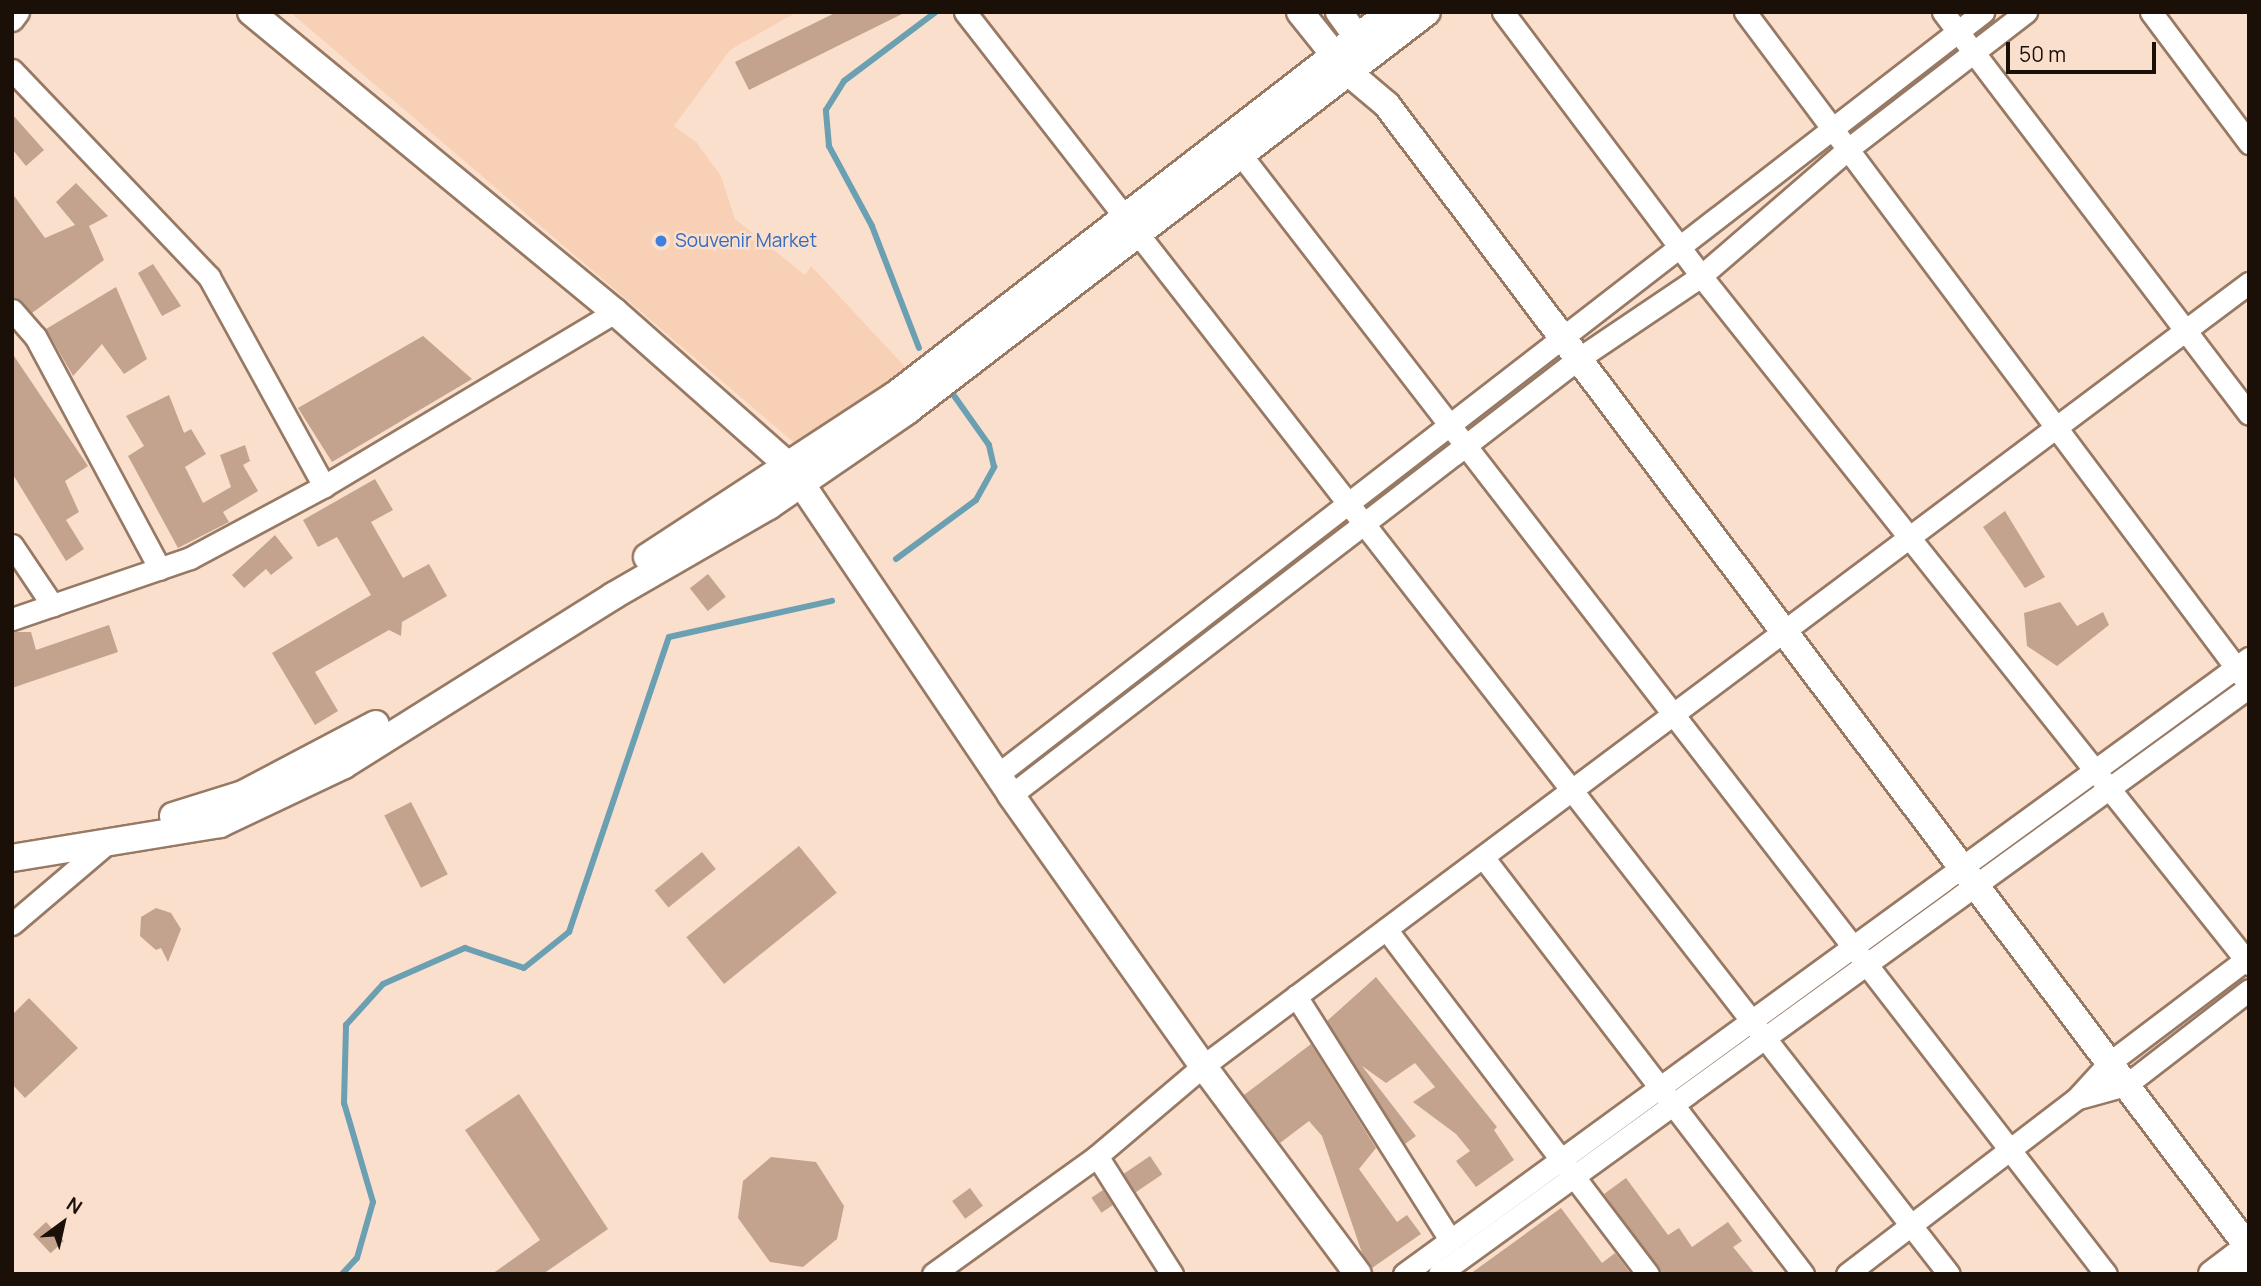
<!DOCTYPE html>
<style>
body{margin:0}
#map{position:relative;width:2261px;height:1286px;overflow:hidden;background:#fadfcd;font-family:Manrope,sans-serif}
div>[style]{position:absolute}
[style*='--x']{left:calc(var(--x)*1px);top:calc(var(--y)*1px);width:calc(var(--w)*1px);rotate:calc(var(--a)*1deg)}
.built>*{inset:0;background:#f8d0b5}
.stream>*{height:6px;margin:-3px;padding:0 3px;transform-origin:3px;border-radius:3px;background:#6b9fb2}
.building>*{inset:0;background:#c3a38e;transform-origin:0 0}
.roads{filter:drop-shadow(2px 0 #977964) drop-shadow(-2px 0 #977964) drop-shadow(0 2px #977964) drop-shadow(0 -2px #977964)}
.minor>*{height:21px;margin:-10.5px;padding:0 10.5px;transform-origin:10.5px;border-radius:10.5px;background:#fff}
.tertiary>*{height:26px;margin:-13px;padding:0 13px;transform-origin:13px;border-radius:13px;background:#fff}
.dots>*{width:19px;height:19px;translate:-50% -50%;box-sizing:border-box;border:4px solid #fadfcd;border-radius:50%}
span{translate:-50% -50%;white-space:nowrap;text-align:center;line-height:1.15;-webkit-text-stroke:5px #fadfcd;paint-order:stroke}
.shop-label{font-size:19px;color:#366cbe}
.left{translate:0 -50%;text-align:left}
.frame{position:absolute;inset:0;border:14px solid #1b1008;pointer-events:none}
.north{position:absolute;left:28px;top:1188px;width:70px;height:70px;-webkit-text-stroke:5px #fadfcd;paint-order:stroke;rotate:33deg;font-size:19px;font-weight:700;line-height:28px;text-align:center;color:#1b1008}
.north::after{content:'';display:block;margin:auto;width:24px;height:32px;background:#1b1008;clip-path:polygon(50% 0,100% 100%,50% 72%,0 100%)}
.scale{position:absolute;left:2006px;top:42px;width:150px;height:32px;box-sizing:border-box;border:4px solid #1b1008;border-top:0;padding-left:9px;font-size:21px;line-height:24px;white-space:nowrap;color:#1b1008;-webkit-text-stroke:5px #fadfcd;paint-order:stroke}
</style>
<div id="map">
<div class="built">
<div style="clip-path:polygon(290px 12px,797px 12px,730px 50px,674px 126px,696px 142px,721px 176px,735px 219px,805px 275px,811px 266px,909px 371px,798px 446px)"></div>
</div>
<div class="stream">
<div style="--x:919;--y:348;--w:131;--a:-111.1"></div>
<div style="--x:872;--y:226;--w:91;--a:-118.3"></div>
<div style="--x:829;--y:146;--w:36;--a:-95"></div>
<div style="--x:826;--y:110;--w:34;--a:-58"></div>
<div style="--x:844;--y:81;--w:115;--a:-36.9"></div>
<div style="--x:896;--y:559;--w:99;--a:-36.4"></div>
<div style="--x:976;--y:500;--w:38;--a:-61"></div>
<div style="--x:994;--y:467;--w:23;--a:-103"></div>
<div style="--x:989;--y:445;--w:64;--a:-125.4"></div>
<div style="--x:342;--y:1274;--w:22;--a:-47"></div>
<div style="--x:357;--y:1258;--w:58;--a:-74.1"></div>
<div style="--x:373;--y:1202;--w:103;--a:-106.3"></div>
<div style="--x:344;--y:1103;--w:78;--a:-88.5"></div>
<div style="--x:346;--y:1025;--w:55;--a:-47.9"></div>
<div style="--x:383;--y:984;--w:90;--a:-23.7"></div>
<div style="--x:465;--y:948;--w:62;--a:18.7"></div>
<div style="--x:524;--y:968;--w:58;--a:-38.7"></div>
<div style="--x:569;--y:932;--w:311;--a:-71.3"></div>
<div style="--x:669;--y:637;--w:167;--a:-12.5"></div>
</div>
<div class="building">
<div style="clip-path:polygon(837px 12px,906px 12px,749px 90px,735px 62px)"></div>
<div style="clip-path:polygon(12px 114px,44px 150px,26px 166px,12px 149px)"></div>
<div style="clip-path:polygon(76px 183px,108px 216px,89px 226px,104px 260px,32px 313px,12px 297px,12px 193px,45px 238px,75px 225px,56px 202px)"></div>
<div style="clip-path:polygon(153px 264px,181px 306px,162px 316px,138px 273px)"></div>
<div style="clip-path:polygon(116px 287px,147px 359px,124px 374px,102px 344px,73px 376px,46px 329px)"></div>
<div style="clip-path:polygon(423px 336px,472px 379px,332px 462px,298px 408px)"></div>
<div style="clip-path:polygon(12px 353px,88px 466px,65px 481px,79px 512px,66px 520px,84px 549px,66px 561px,12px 473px)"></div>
<div style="clip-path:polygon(169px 395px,184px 433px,191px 429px,206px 454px,185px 467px,203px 503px,231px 487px,220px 455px,245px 445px,250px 461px,243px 465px,258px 491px,223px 512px,229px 522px,178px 548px,128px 456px,144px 446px,126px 416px)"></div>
<div style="clip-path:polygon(375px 479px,393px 510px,371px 522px,403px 578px,429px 564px,447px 596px,402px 622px,401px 636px,389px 630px,315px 672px,338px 711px,315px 725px,272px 653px,371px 595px,337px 537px,318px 547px,303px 520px)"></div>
<div style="clip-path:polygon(2005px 511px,2045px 577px,2025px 588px,1983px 527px)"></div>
<div style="clip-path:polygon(275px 535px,293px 558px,271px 575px,266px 569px,244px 588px,232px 575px)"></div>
<div style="left:708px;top:574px;width:29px;height:23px;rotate:52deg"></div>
<div style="clip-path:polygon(2060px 602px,2077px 626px,2103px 612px,2109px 625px,2057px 666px,2027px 646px,2024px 613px)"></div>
<div style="clip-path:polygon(109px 625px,118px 652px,12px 688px,12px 632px,31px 632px,36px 650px)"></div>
<div style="left:411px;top:802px;width:81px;height:30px;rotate:63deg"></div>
<div style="left:799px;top:846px;width:60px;height:145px;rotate:51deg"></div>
<div style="left:702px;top:852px;width:22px;height:61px;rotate:51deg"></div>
<div style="clip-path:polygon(156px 908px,171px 913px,181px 929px,168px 962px,161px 948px,156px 950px,140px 936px,141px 917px)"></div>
<div style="clip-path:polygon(1376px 977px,1497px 1127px,1494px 1130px,1514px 1160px,1476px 1187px,1456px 1161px,1470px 1151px,1456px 1134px,1413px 1102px,1435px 1087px,1415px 1063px,1386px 1083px,1362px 1066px,1416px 1136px,1405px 1144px,1327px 1021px)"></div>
<div style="clip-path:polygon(29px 998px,78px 1048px,25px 1098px,12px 1084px,12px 1015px)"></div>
<div style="clip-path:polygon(1311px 1044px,1376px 1148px,1359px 1169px,1397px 1222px,1407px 1215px,1421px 1234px,1372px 1268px,1362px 1253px,1322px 1136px,1309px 1121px,1280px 1143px,1244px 1095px)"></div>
<div style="clip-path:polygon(519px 1094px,608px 1229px,543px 1274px,492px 1274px,540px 1240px,465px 1130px)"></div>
<div style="left:1150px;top:1156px;width:22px;height:32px;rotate:56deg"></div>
<div style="clip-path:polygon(771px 1157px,816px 1162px,844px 1206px,837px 1239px,803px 1267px,770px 1262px,738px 1218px,743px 1181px)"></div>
<div style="clip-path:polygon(1626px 1178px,1668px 1235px,1679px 1228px,1692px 1247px,1728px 1222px,1742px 1241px,1733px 1247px,1755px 1274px,1661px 1274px,1604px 1194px)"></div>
<div style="left:970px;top:1188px;width:22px;height:22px;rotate:54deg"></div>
<div style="left:1103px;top:1190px;width:18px;height:14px;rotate:56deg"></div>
<div style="clip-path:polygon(1561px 1208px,1602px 1263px,1615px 1253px,1631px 1274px,1470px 1274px)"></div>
<div style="left:46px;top:1222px;width:26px;height:18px;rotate:47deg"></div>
</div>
<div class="roads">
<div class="minor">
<div style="--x:965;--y:12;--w:1600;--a:52.06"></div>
<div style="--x:1503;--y:12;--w:330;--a:53.1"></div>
<div style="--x:1701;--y:276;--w:880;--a:51.46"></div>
<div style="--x:1745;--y:12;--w:831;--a:53.17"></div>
<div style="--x:1943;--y:12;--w:505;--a:52.72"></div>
<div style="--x:2151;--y:12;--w:164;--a:53.2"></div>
<div style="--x:12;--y:20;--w:10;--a:-53"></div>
<div style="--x:12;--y:70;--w:286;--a:46.4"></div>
<div style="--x:209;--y:277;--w:239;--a:61.2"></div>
<div style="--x:1241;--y:155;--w:1414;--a:52.3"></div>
<div style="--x:12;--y:310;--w:35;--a:49"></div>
<div style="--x:35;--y:336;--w:264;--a:61.8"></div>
<div style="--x:12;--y:545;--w:73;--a:56.1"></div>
<div style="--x:12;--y:619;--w:188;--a:-18.9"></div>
<div style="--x:190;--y:558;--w:152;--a:-28.2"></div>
<div style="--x:324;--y:486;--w:339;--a:-30.9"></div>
<div style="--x:997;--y:775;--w:1247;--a:-37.73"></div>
<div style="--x:1011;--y:795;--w:715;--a:-37.56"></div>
<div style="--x:1578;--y:359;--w:148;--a:-34"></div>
<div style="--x:1701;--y:276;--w:194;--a:-40.8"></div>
<div style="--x:1848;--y:149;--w:225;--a:-37.6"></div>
<div style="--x:1483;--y:857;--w:526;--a:52.5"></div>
<div style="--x:12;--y:924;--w:123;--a:-40.4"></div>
<div style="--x:1386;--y:929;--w:433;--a:52.8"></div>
<div style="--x:1296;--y:996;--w:289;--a:57.7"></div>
<div style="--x:2078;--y:1098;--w:50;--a:-15.2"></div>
<div style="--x:2126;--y:1085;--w:155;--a:-37.7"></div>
<div style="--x:1097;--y:1156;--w:140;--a:57.6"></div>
<div style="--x:933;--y:1274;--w:202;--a:-35.7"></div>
<div style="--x:1097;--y:1156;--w:139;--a:-40.3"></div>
<div style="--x:1203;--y:1066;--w:1307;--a:-36.82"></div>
<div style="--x:1404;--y:1274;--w:1046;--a:-36.09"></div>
<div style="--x:1439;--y:1274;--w:1000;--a:-35.93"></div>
<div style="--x:1847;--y:1274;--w:288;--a:-37.4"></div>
<div style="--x:2076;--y:1099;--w:49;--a:-47.5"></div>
<div style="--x:2109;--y:1063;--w:176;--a:-37.1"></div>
</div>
<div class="tertiary">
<div style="--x:251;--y:12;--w:472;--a:39.5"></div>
<div style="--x:615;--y:312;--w:234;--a:41.5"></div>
<div style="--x:790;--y:467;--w:396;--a:56"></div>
<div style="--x:1011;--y:795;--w:332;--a:54.7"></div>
<div style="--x:1203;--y:1066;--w:259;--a:53.3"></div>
<div style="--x:1300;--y:12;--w:77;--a:51.3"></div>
<div style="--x:1348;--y:72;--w:51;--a:40.2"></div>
<div style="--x:1387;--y:105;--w:1432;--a:52.98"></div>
<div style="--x:1339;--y:12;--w:48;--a:54.3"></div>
<div style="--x:647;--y:557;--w:296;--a:-33.2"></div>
<div style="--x:895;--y:395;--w:626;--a:-37.73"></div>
<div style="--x:173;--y:816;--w:73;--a:-17.4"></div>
<div style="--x:243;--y:794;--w:150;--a:-27.8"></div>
<div style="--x:12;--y:858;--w:211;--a:-9.3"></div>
<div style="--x:220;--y:824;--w:137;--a:-25.4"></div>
<div style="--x:344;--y:765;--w:318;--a:-32.1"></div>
<div style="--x:613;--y:596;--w:180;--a:-30"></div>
<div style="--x:769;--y:506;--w:168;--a:-34.5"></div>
<div style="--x:907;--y:411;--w:655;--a:-37.5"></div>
<div style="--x:2212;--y:1274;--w:46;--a:-37.1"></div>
<div style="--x:2248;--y:1274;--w:1;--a:0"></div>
</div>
</div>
<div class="dots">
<div style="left:661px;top:241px;background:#3f7fe0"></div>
</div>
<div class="shop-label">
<span class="left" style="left:675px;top:241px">Souvenir Market</span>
</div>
<div class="frame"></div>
<div class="north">N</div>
<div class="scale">50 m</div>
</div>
